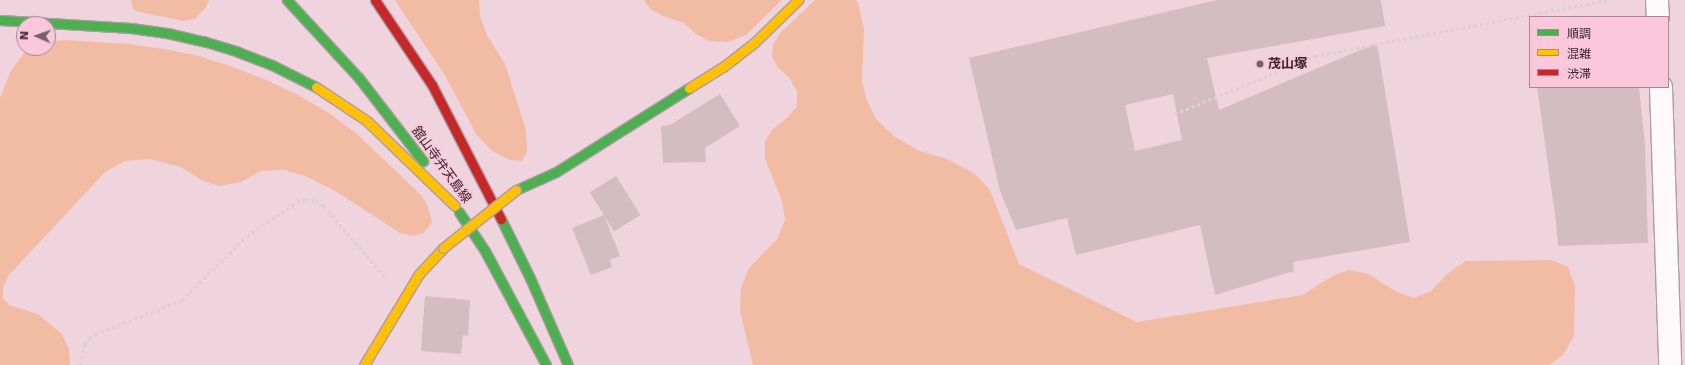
<!DOCTYPE html>
<meta charset="utf-8">
<style>
body{margin:0}
#map{position:relative;width:1685px;height:365px;overflow:hidden;background:#efd4de;font-family:"DejaVu Sans","Noto Sans JP",sans-serif}
div>[style]{position:absolute}
[style*='--x']{left:calc(var(--x)*1px);top:calc(var(--y)*1px);width:calc(var(--w)*1px);rotate:calc(var(--a)*1deg)}
.green>*{inset:0;background:#f2bca4}
.building>*{inset:0;background:#d4bdc2;transform-origin:0 0}
.path>*{height:2.5px;margin-top:-1.25px;transform-origin:0;background:repeating-linear-gradient(90deg,#d9d1d4 0 3px,transparent 0 6px)}
.roads{filter:drop-shadow(1px 0 #af9ba3) drop-shadow(-1px 0 #af9ba3) drop-shadow(0 1px #af9ba3) drop-shadow(0 -1px #af9ba3)}
.street>*{height:22px;margin:-11px;padding:0 11px;transform-origin:11px;border-radius:11px;background:#fdf9fa}
.fast>*{height:9px;margin:-4.5px;padding:0 4.5px;transform-origin:4.5px;border-radius:4.5px;background:#4caf50}
.slow>*{height:9px;margin:-4.5px;padding:0 4.5px;transform-origin:4.5px;border-radius:4.5px;background:#ffc107}
.jam>*{height:9px;margin:-4.5px;padding:0 4.5px;transform-origin:4.5px;border-radius:4.5px;background:#c62828}
.bridges{filter:drop-shadow(1px 0 #af9ba3) drop-shadow(-1px 0 #af9ba3) drop-shadow(0 1px #af9ba3) drop-shadow(0 -1px #af9ba3)}
.slow-bridge>*{height:9px;margin:-4.5px;padding:0 4.5px;transform-origin:4.5px;border-radius:4.5px;background:#ffc107}
.dots>*{width:11px;height:11px;translate:-50% -50%;box-sizing:border-box;border:2px solid #fbc8db;border-radius:50%}
span{translate:-50% -50%;white-space:nowrap;text-align:center;line-height:1.15;-webkit-text-stroke:3px #fbc8db;paint-order:stroke}
.poi-label{font-size:13px;color:#37242b;font-weight:700}
.left{translate:0 -50%;text-align:left}
.street-label{font-size:13px;color:#37242b}
.legend{position:absolute;left:1529px;top:16px;width:140px;height:72px;box-sizing:border-box;background:#fbc8db;border:1px solid #ad8695;margin:0;padding:5px 7px;list-style:none;font-size:12px;color:#37242b}
.legend li{display:flex;align-items:center;gap:8px;height:20px}
.legend b{width:20px;border:1px solid #ad8695}
.north{position:absolute;left:16px;top:16px;width:40px;height:40px;box-sizing:border-box;background:#fbc8db;border:1px solid #ad8695;border-radius:50%;rotate:272deg;font-size:11px;font-weight:700;line-height:16px;text-align:center;color:#37242b}
.north::after{content:'';display:block;margin:auto;width:14px;height:18px;background:#77626a;clip-path:polygon(50% 0,100% 100%,50% 72%,0 100%)}
</style>
<div id="map">
<div class="green">
<div style="clip-path:polygon(131px 0,209px 0,206px 7px,195px 19px,184px 21px,139px 12px,133px 9px)"></div>
<div style="clip-path:polygon(395px 0,479px 0,480px 16px,487px 35px,505px 64px,526px 130px,527px 151px,522px 161px,510px 160px,492px 151px,476px 134px,446px 77px)"></div>
<div style="clip-path:polygon(644px 0,782px 0,746px 35px,728px 42px,709px 41px,697px 35px,684px 23px,665px 17px,650px 9px)"></div>
<div style="clip-path:polygon(815px 0,855px 0,858px 3px,864px 29px,862px 81px,866px 98px,876px 119px,895px 137px,920px 151px,947px 159px,975px 174px,990px 190px,1019px 264px,1137px 322px,1303px 295px,1332px 276px,1349px 270px,1368px 274px,1397px 292px,1414px 298px,1431px 291px,1447px 274px,1466px 261px,1552px 260px,1568px 267px,1575px 286px,1574px 336px,1563px 355px,1549px 365px,753px 365px,740px 311px,741px 288px,749px 268px,777px 239px,785px 220px,782px 201px,765px 159px,765px 142px,773px 129px,788px 117px,797px 106px,797px 91px,790px 79px,778px 67px,772px 57px,773px 45px,779px 34px)"></div>
<div style="clip-path:polygon(64px 40px,129px 44px,164px 49px,199px 56px,233px 67px,266px 80px,298px 95px,329px 113px,357px 134px,422px 196px,428px 207px,432px 222px,424px 233px,413px 236px,400px 233px,337px 192px,305px 176px,284px 170px,261px 171px,241px 182px,219px 186px,201px 180px,181px 167px,150px 159px,125px 161px,105px 172px,9px 275px,3px 287px,3px 298px,9px 305px,38px 314px,62px 334px,69px 349px,70px 365px,0 365px,0 98px,11px 71px,24px 53px,34px 48px,48px 48px,48px 42px)"></div>
</div>
<div class="building">
<div style="clip-path:polygon(evenodd,1217px 0,1381px 0,1385px 26px,1207px 58px,1219px 110px,1377px 43px,1410px 242px,1293px 262px,1294px 271px,1215px 295px,1200px 225px,1076px 255px,1067px 218px,1016px 230px,1000px 191px,969px 58px,1217px 0,1173px 94px,1182px 140px,1135px 151px,1125px 105px,1173px 94px)"></div>
<div style="clip-path:polygon(1537px 87px,1639px 87px,1645px 144px,1648px 243px,1558px 246px,1556px 222px)"></div>
<div style="clip-path:polygon(720px 94px,740px 126px,705px 148px,706px 162px,663px 163px,661px 126px,670px 125px)"></div>
<div style="left:616px;top:176px;width:46px;height:31px;rotate:58deg"></div>
<div style="clip-path:polygon(604px 215px,620px 256px,610px 260px,612px 267px,591px 275px,572px 228px)"></div>
<div style="clip-path:polygon(425px 296px,470px 300px,468px 336px,463px 335px,461px 354px,421px 351px)"></div>
</div>
<div class="path">
<div style="--x:1175;--y:114;--w:152;--a:-22.5"></div>
<div style="--x:1315;--y:56;--w:299;--a:-10.8"></div>
<div style="--x:80;--y:365;--w:21;--a:-79"></div>
<div style="--x:84;--y:344;--w:8;--a:-50"></div>
<div style="--x:89;--y:338;--w:7;--a:-34"></div>
<div style="--x:95;--y:334;--w:93;--a:-21.3"></div>
<div style="--x:182;--y:300;--w:91;--a:-44.6"></div>
<div style="--x:247;--y:236;--w:60;--a:-34.2"></div>
<div style="--x:297;--y:202;--w:9;--a:-18"></div>
<div style="--x:306;--y:199;--w:10;--a:11"></div>
<div style="--x:316;--y:201;--w:9;--a:32"></div>
<div style="--x:324;--y:206;--w:95;--a:49.3"></div>
</div>
<div class="roads">
<div class="street">
<div style="--x:1657;--y:0;--w:17;--a:87"></div>
<div style="--x:1661;--y:87;--w:278;--a:88.1"></div>
</div>
<div class="fast">
<div style="--x:287;--y:0;--w:106;--a:47.3"></div>
<div style="--x:359;--y:78;--w:105;--a:52.4"></div>
<div style="--x:0;--y:20;--w:131;--a:3.5"></div>
<div style="--x:131;--y:28;--w:36;--a:8"></div>
<div style="--x:167;--y:33;--w:37;--a:13"></div>
<div style="--x:203;--y:41;--w:37;--a:17"></div>
<div style="--x:238;--y:52;--w:36;--a:21"></div>
<div style="--x:272;--y:65;--w:49;--a:26.6"></div>
<div style="--x:516;--y:190;--w:44;--a:-24.2"></div>
<div style="--x:556;--y:172;--w:157;--a:-32.3"></div>
<div style="--x:459;--y:212;--w:47;--a:56.3"></div>
<div style="--x:485;--y:251;--w:129;--a:61.8"></div>
<div style="--x:501;--y:219;--w:66;--a:63.8"></div>
<div style="--x:530;--y:278;--w:95;--a:66.4"></div>
</div>
<div class="slow">
<div style="--x:316;--y:87;--w:61;--a:33.7"></div>
<div style="--x:367;--y:121;--w:122;--a:44"></div>
<div style="--x:689;--y:88;--w:40;--a:-32"></div>
<div style="--x:723;--y:67;--w:39;--a:-38"></div>
<div style="--x:754;--y:43;--w:62;--a:-44.3"></div>
<div style="--x:364;--y:365;--w:106;--a:-58.9"></div>
<div style="--x:419;--y:274;--w:35;--a:-47"></div>
</div>
<div class="jam">
<div style="--x:375;--y:0;--w:102;--a:56.2"></div>
<div style="--x:432;--y:85;--w:151;--a:62.8"></div>
</div>
</div>
<div class="bridges">
<div class="slow-bridge">
<div style="--x:443;--y:248;--w:93;--a:-38.5"></div>
</div>
</div>
<div class="dots">
<div style="left:1260px;top:64px;background:#77626a"></div>
</div>
<div class="poi-label">
<span class="left" style="left:1268px;top:64px">茂山塚</span>
</div>
<div class="street-label">
<span style="left:441px;top:165px;rotate:54deg">舘山寺弁天島線</span>
</div>
<ul class="legend">
<li><b style="height:5px;background:#4caf50"></b>順調</li>
<li><b style="height:5px;background:#ffc107"></b>混雑</li>
<li><b style="height:5px;background:#c62828"></b>渋滞</li>
</ul>
<div class="north">N</div>
</div>
